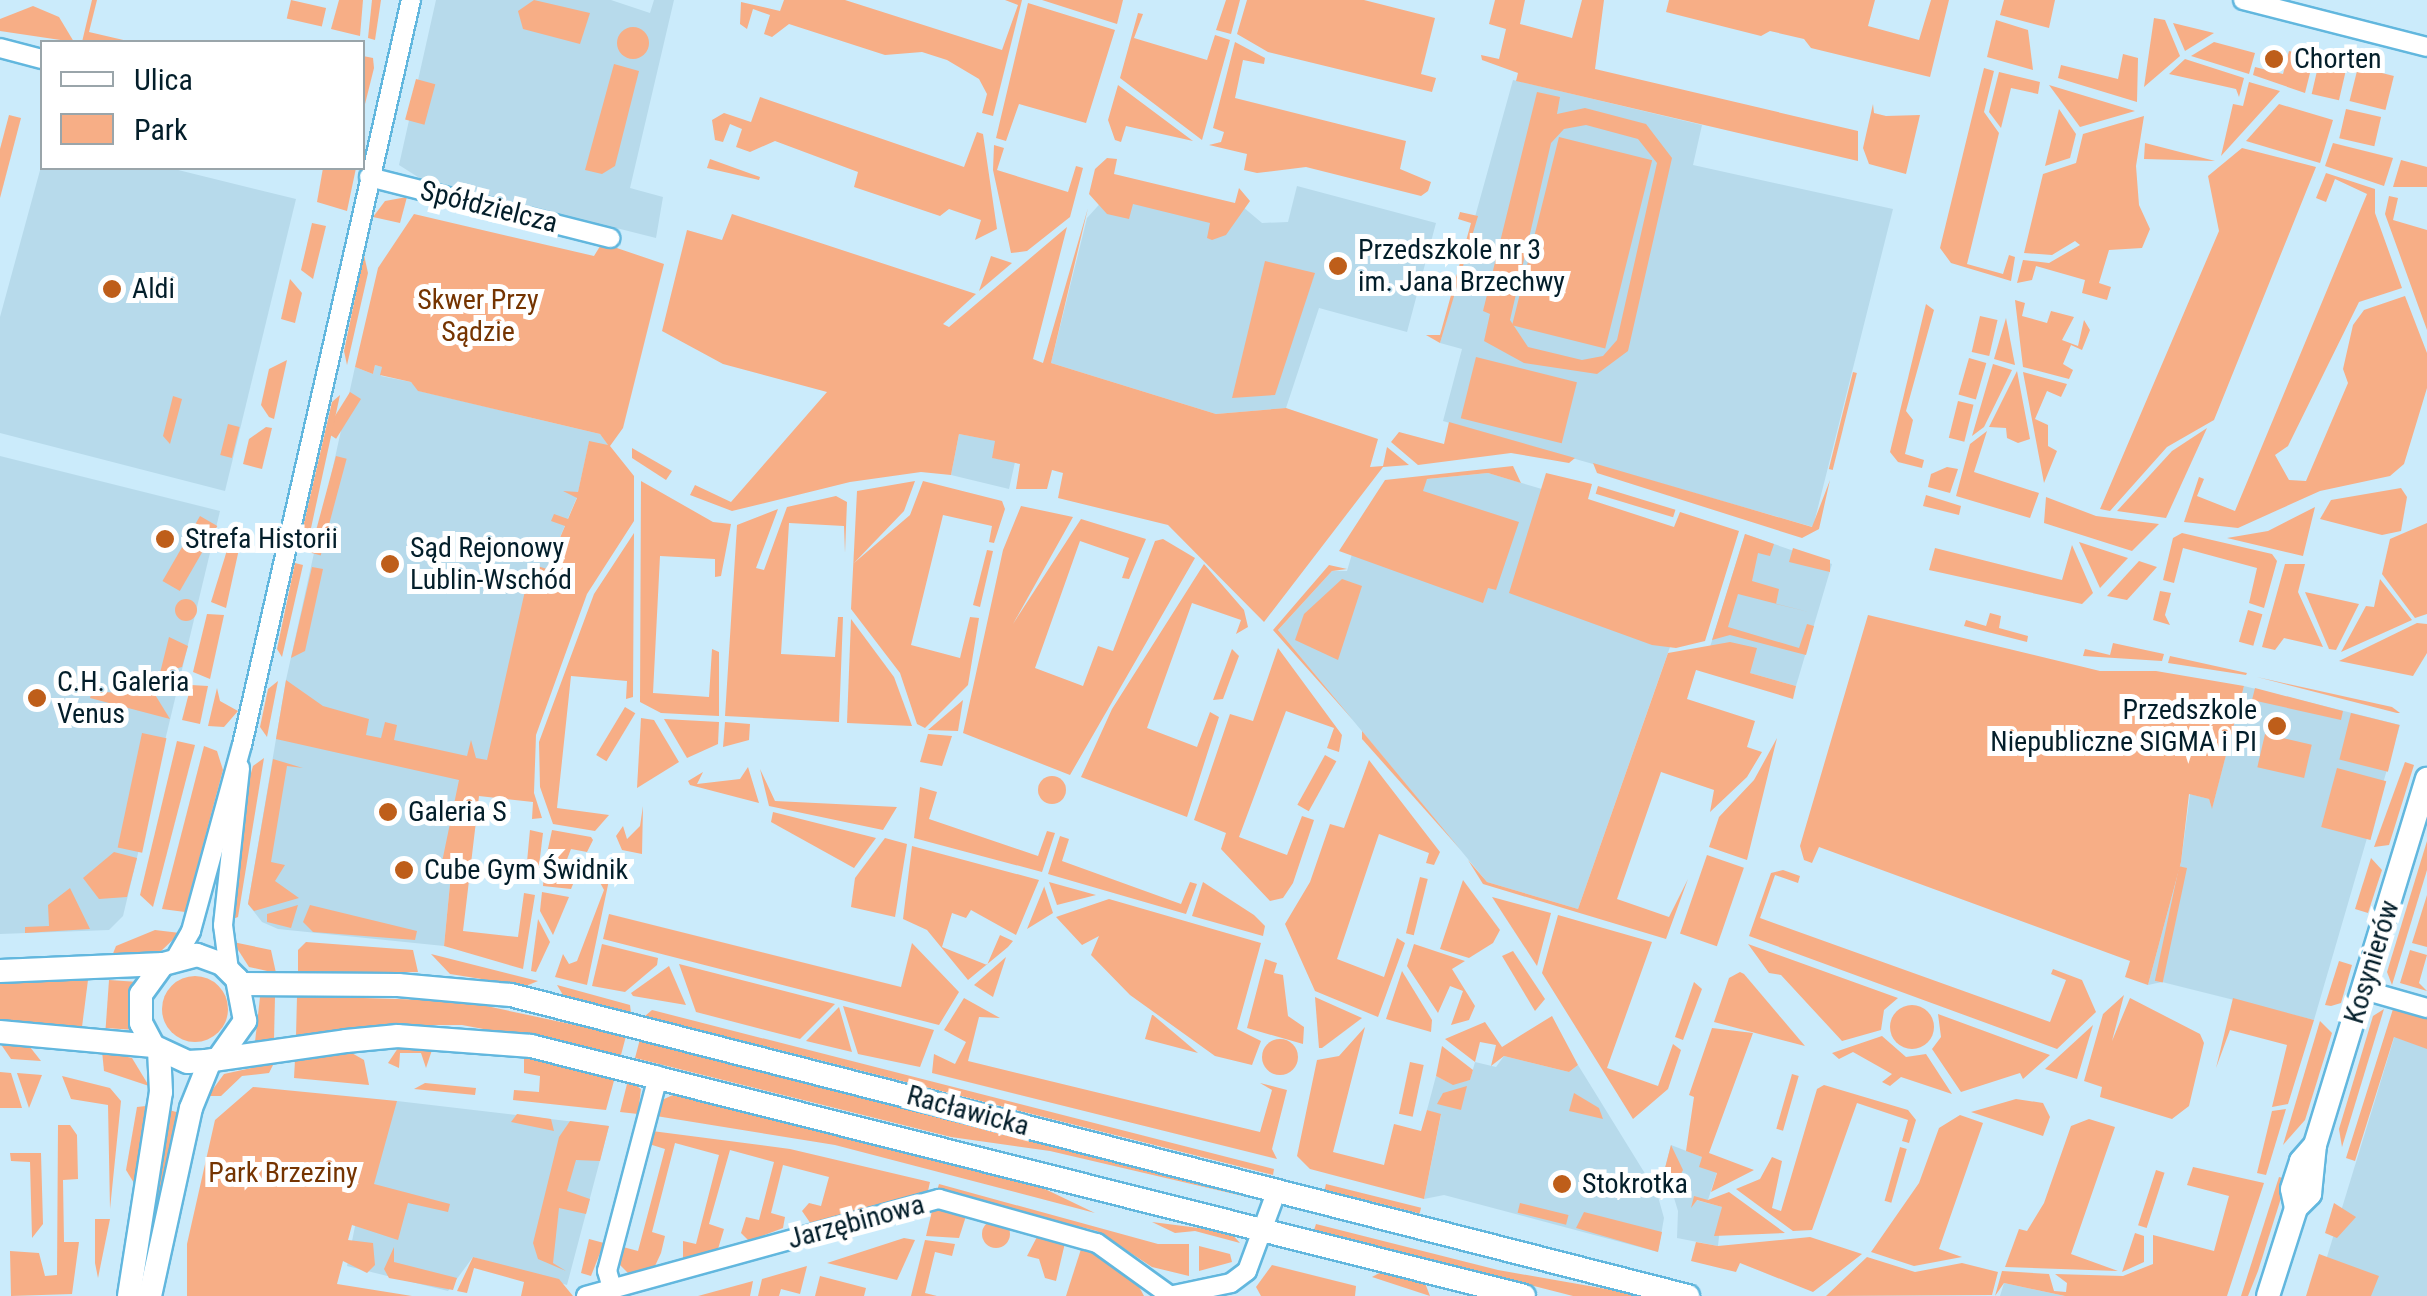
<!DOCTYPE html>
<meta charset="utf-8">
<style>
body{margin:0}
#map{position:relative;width:2427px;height:1296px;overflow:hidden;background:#cbebfb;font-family:"Roboto Condensed",sans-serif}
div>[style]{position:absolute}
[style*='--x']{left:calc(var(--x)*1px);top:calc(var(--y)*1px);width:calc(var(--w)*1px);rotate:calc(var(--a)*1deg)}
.built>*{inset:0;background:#b7daeb}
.green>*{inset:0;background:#f7ae86;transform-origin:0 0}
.round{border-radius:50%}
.roads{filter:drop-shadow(2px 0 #62b7de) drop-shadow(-2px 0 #62b7de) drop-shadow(0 2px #62b7de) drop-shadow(0 -2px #62b7de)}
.minor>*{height:18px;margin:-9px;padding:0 9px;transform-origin:9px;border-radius:9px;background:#fff}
.tertiary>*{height:22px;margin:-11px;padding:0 11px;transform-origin:11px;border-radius:11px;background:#fff}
.dots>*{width:28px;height:28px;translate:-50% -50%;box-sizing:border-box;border:5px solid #fff;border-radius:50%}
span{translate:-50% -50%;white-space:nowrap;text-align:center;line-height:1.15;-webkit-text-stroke:10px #fff;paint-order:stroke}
.poi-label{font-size:28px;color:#031e2a}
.left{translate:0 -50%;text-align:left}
.right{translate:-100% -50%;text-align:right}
.street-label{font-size:28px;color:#031e2a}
.park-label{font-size:28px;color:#753401}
.legend{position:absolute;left:40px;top:40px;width:325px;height:130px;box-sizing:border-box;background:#fff;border:2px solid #9aa5aa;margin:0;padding:12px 18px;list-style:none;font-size:30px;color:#031e2a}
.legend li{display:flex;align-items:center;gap:20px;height:50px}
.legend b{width:50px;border:2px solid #9aa5aa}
</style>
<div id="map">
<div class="built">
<div style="clip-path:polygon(436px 0,611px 0,650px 13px,654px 0,674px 0,630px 188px,663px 197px,656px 238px,421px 179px,399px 165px)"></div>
<div style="clip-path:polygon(1513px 80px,1702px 125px,1693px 165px,1893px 209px,1813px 527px,1443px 421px,1462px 349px,1440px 343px)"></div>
<div style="clip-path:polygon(42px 163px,170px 168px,296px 199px,225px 491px,0 433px,0 317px)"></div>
<div style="clip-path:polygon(1116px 186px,1243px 207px,1262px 223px,1288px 222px,1297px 186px,1436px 223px,1407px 332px,1319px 308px,1286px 408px,1216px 414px,1051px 363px,1087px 218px)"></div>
<div style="clip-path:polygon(375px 365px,382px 367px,381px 376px,411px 382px,419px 391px,600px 434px,609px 446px,589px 442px,577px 497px,546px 570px,532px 564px,488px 761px,442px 862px,452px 863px,444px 946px,278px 929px,262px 922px,248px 904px,286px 680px,355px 367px,373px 374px)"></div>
<div style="clip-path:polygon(959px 434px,996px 441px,993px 458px,1015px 462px,1009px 489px,951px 475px)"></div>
<div style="clip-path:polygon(0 456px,220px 511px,123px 916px,109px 930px,0 934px)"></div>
<div style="clip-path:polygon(1488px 473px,1724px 543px,1677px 627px,1578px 909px,1487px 882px,1278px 630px,1332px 571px,1347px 571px,1352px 554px,1427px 479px)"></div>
<div style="clip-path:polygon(1745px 534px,1832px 564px,1796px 686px,1750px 673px,1710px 647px)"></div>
<div style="clip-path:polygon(2244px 686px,2400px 725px,2314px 1020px,2162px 982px,2148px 985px,2181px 862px,2190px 794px,2209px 799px,2212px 808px)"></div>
<div style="clip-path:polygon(2398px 1025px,2427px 1035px,2427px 1296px,2315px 1296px)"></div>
<div style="clip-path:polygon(1504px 1056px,1569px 1072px,1578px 1065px,1657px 1193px,1664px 1218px,1658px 1252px,1444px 1195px,1424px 1199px,1441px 1115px,1427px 1110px,1436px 1076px,1452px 1084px,1470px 1080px,1475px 1062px,1496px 1067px)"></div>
<div style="clip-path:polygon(397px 1101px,609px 1126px,567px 1285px,473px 1257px,448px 1291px,347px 1266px,379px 1107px)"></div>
<div style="clip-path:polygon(1671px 1145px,1702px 1157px,1717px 1172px,1708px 1200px,1696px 1200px,1722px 1207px,1718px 1246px,1677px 1238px,1678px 1211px,1665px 1168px)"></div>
<div style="clip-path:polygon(2004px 1283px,2065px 1296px,2000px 1296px)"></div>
</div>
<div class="green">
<div style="clip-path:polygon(92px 0,97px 0,89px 32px,132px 42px,82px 42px)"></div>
<div style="left:291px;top:0;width:36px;height:19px;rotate:13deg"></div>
<div style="clip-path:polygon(339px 0,363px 0,360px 36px,331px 29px)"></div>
<div style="clip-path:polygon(372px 0,381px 0,375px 40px,368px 38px)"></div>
<div style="clip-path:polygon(534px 0,590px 13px,580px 44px,523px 29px,518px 11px)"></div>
<div style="clip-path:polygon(784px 0,845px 0,1002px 50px,1018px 5px,1005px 0,1022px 0,993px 116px,982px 113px,987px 94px,979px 79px,947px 60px,922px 52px,885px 55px,789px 24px,772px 37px,764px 34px,770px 15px,753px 9px,747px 29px,740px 24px,741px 2px,780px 11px)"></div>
<div style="clip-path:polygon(1042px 0,1123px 0,1117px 24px)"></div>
<div style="clip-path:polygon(1226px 0,1240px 0,1231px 34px,1216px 30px)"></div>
<div style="clip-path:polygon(1247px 0,1364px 0,1435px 18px,1421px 74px,1436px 78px,1432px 92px,1268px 52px,1237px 34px)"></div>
<div style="clip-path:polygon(1495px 0,1525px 0,1520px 24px,1572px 38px,1582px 0,1604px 0,1595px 69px,1858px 131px,1858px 161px,1516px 81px,1518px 73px,1482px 60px,1481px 55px,1499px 59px,1506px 29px,1489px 24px)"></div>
<div style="clip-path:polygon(1669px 0,1875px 0,1868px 26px,1919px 40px,1931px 0,1949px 0,1930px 77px,1811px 48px,1804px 39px,1770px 31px,1761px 36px,1666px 12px)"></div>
<div style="clip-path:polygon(2004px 0,2055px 0,2049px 28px,2000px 15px)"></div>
<div style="clip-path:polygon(1028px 3px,1115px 30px,1086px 123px,1019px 104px,1006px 141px,996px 138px)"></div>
<div style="clip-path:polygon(33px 6px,59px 17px,74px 42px,0 31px,0 19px)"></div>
<div style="clip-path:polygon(1138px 13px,1143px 14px,1134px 38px,1207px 60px,1215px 35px,1230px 40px,1202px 140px,1120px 78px)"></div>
<div style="clip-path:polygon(2154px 18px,2165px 20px,2180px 56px,2144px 87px)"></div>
<div style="clip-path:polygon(1996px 20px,2028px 30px,2033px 70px,1987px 57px)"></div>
<div style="clip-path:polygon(2173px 23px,2214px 33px,2185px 51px)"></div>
<div class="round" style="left:617px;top:27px;width:32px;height:32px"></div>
<div style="clip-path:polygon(1235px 42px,1265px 58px,1264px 64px,1243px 60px,1235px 98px,1406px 141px,1400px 169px,1431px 182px,1428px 191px,1421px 196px,1306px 167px,1257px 173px,1244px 170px,1247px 154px,1209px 145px,1221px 142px,1224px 132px,1213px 128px)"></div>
<div style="clip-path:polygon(2214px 42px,2255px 53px,2249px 74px,2191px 56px)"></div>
<div style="clip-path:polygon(2289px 51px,2314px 57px,2305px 93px,2253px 75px,2255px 67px,2283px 74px)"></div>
<div style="clip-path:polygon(2123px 54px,2138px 58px,2137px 102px,2058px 78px,2061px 65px,2118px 79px)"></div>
<div style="clip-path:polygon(363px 56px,373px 58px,374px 68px,363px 112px)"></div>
<div style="left:2320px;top:58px;width:28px;height:37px;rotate:13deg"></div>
<div style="clip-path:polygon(2185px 59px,2244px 78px,2239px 97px,2236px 89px,2169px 74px)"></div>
<div style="clip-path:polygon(614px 64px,639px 71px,615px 166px,602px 174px,585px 170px)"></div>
<div style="left:2358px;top:67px;width:37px;height:35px;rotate:14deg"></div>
<div style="clip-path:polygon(1984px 68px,1994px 71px,1984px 112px,1999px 133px,1967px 264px,2003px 274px,2009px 255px,2015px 257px,2011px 281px,1951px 263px,1940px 248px)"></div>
<div style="clip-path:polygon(1999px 72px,2040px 82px,2038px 94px,2011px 88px,2001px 128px,1989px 112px)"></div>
<div style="left:416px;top:79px;width:20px;height:42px;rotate:15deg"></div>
<div style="clip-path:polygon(2249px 82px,2280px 91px,2221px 156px,2233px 104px,2243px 106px)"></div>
<div style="clip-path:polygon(1118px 85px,1193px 141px,1126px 126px,1121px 142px,1115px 140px,1108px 120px)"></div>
<div style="clip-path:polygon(2049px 85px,2135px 111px,2080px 127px)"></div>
<div style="clip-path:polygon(evenodd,1537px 92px,1560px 97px,1557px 114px,1585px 108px,1646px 124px,1672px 158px,1628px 351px,1597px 374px,1524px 363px,1484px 341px,1490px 314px,1483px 311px,1537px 92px,1586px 125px,1638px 139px,1657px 163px,1617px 340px,1603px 356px,1582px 360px,1528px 347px,1510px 320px,1551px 143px,1564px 129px,1586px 125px)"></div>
<div style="clip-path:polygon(760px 97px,964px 167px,977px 132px,983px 134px,997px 229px,975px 240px,981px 220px,949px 209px,940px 216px,854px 187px,858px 172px,775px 141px,750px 152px,736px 147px,742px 129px,730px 124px,723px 142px,715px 140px,712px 120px,724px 113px,751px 122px)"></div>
<div style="clip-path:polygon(1873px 104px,1874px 113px,1886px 116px,1920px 115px,1906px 174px,1869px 164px,1863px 148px)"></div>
<div style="clip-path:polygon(2279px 104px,2333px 120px,2320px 163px,2246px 141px)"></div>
<div style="clip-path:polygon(2059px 109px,2076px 134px,2070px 158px,2045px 166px)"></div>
<div style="left:2346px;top:109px;width:36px;height:30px;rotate:13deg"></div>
<div style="clip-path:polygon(9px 115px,21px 118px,0 198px,0 149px)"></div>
<div style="clip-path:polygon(2144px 116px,2136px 166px,2139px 205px,2150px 229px,2142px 248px,2109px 250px,2099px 283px,2111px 287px,2107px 300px,2082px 293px,2085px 280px,2036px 266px,2032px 280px,2017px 283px,2023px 260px,2049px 263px,2080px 245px,2075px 241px,2052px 255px,2024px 253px,2043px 174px,2076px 163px,2083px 134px)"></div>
<div style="left:1559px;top:137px;width:96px;height:194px;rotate:14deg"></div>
<div style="clip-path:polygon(2145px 143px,2215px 161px,2144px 159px)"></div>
<div style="clip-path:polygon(2333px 143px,2393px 158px,2384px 186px,2325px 166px)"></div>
<div style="clip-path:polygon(994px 145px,1004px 148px,997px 170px,1068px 192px,1076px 166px,1083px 168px,1070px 217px,1027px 251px,1011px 253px,993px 170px)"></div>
<div style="clip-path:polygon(2242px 148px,2316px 167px,2214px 420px,2167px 447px,2110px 511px,2100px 509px,2219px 231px,2208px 176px)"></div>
<div style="clip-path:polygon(1107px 158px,1117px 159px,1114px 174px,1235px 203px,1239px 188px,1250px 201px,1226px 235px,1212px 240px,1207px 238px,1210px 223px,1133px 204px,1129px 219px,1107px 214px,1089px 194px,1095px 169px)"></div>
<div style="clip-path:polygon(710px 159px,760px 177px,759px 180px,707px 168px)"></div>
<div style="clip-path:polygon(2401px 160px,2427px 167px,2427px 187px,2393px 187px)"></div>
<div style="clip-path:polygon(323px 168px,356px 168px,347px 211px,317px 202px)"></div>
<div style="clip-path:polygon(2326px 173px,2375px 189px,2375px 213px,2402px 288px,2359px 302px,2288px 446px,2275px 455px,2289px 480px,2306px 481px,2348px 383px,2343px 369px,2353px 325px,2364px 310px,2405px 296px,2427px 353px,2427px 388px,2404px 464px,2390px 476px,2320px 491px,2238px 528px,2184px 522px,2199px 477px,2204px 479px,2197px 496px,2235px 511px,2367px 194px,2335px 179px,2326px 202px,2316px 198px)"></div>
<div style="clip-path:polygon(2389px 196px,2398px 198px,2393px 220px,2427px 230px,2427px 330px,2385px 214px)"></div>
<div style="clip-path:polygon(407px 197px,400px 223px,373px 217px,385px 201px)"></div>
<div style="clip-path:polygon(1088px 208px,1051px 363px,1216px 414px,1286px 408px,1378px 439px,1370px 467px,1383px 466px,1387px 447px,1409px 465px,1383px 467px,1264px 622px,1168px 525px,1058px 498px,1063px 473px,1052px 470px,1047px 489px,1016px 489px,1020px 464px,992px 458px,995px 441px,959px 434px,951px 475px,921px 472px,850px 482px,732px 511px,690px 495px,695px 485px,731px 502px,827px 392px,723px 364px,662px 331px,687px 230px,722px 240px,732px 214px,976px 294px,943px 324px,949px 327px,1067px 227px,1033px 359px,1043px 363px)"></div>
<div style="clip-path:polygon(1460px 212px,1478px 216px,1440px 343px,1426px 335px,1440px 335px,1471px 223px,1458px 219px)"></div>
<div style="clip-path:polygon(414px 214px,594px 256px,602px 243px,664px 264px,623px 428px,610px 446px,634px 476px,634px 521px,587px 594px,536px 735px,534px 793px,542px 818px,532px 819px,533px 802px,479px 796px,463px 931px,518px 937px,524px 893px,535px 895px,523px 969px,444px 946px,452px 863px,442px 862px,459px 780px,276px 739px,286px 680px,323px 706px,369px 719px,366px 735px,381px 738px,385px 722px,397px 725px,394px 740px,467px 756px,471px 740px,476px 758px,487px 760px,531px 564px,547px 569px,552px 555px,539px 549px,542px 542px,556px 547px,565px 526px,551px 521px,554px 514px,568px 519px,577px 498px,563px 491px,578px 492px,589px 441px,608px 445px,600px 434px,418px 391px,411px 382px,380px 375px,382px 367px,375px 365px,373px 374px,355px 367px,378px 268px)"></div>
<div style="clip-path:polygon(312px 223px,326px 226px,313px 279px,301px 270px)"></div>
<div style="clip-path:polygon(364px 255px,368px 273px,347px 365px,344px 351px)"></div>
<div style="clip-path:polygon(991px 256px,1012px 263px,979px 291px)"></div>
<div style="clip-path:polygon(1265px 261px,1315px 273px,1275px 395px,1232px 398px)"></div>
<div style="clip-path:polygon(290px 279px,302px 293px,295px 323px,281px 319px)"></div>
<div style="clip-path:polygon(2015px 300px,2025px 303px,2022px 316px,2047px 323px,2051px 311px,2074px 317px,2062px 340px,2078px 346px,2084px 320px,2090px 330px,2082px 350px,2071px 345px,2063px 364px,2073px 370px,2069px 379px,2023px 367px)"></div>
<div style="clip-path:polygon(1926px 304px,1934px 310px,1906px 411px,1913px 420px,1905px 454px,1924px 460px,1922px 468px,1898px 462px,1890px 452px)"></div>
<div style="left:1980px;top:316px;width:18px;height:37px;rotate:13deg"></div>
<div style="clip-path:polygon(2006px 318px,2015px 365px,1994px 359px)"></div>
<div style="left:1476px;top:357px;width:104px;height:63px;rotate:14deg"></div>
<div style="left:1969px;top:358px;width:18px;height:38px;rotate:16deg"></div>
<div style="clip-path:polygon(287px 360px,274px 419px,269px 417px,261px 405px,269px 369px)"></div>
<div style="clip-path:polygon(1993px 364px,2012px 370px,1984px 427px,1972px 436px)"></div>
<div style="clip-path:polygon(2017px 371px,2030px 439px,2018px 443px,2007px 438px,2006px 428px,1989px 427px)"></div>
<div style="left:1853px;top:372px;width:4px;height:100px;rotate:14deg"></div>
<div style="clip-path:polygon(2023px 372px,2067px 384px,2061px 397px,2047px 391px,2035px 419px,2048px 425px,2048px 446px,2057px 451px,2044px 483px)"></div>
<div style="left:350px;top:392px;width:13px;height:47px;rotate:32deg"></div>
<div style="clip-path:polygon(340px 395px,306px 551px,305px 551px,298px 549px,332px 402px)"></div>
<div style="clip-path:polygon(173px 396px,182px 399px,170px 444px,163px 436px)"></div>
<div style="left:1958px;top:401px;width:16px;height:38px;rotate:14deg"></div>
<div style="clip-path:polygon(1449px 422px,1575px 458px,1569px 463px,1511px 453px,1418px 465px,1391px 442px,1399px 432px,1444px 444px)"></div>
<div style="left:228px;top:424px;width:12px;height:32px;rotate:14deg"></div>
<div style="clip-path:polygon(266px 427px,272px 428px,262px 469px,243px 464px,249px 439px)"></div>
<div style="clip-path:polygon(2207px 428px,2166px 518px,2117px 511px,2172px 451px)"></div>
<div style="clip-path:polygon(1987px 431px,1974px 472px,2039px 493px,2030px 518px,1956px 496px,1970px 444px)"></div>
<div style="clip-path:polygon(632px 448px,672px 471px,666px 480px,632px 458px)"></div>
<div style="left:336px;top:456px;width:11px;height:100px;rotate:15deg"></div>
<div style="clip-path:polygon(1593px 463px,1812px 527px,1830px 480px,1819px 529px,1802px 538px,1597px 473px)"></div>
<div style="clip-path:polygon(1513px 466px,1521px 483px,1488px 473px,1427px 479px,1423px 491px,1519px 522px,1496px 590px,1488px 588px,1483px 603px,1339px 551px,1385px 480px)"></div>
<div style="clip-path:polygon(1947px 467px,1958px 469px,1950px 493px,1928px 487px,1931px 474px)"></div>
<div style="clip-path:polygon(1546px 473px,1592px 484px,1588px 499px,1674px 527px,1680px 512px,1739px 531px,1705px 641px,1676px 648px,1652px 645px,1509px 593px)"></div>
<div style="clip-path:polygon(641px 481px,713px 522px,731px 524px,721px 576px,715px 577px,715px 559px,660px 556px,653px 693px,709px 697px,712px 649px,719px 652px,719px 716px,661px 713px,640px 702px)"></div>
<div style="clip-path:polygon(915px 481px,904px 511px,854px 563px,910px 515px,923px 481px,1002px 501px,1005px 509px,994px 543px,989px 542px,992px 526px,943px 515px,911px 645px,960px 658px,970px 617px,979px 618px,968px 685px,925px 728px,917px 724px,900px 673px,851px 609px,857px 491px)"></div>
<div style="left:1598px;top:486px;width:81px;height:8px;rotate:17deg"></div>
<div style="clip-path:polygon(2401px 488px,2407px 497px,2401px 531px,2382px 535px,2320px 519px,2331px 500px)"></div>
<div style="clip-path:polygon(1926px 495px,1961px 506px,1959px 515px,1923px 506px)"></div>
<div style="clip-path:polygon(836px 496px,847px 502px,845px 553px,844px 526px,789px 523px,781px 654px,835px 657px,838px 617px,843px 617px,839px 722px,725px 716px,737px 525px,778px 509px,756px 568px,764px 570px,787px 507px)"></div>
<div style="clip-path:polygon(2046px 497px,2096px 516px,2159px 524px,2132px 551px,2044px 523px)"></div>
<div style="clip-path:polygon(1021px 506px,1073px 517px,1013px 624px,1081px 519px,1146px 539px,1129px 579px,1122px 578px,1129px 558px,1080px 541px,1035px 668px,1083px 686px,1098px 646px,1113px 651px,1155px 541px,1163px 539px,1195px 558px,1070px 775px,963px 733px,1003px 550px)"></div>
<div style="clip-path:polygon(2315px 507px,2303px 556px,2227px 538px,2268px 531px)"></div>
<div style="left:200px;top:516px;width:20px;height:75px;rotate:30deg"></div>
<div style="clip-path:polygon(2427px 523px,2427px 614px,2415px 618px,2382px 574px,2390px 539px)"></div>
<div style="clip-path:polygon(634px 533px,633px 697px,626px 699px,627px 681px,571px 676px,557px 808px,609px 815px,595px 831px,553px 824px,540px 787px,539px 742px,594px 594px)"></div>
<div style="clip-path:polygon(2182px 533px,2272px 554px,2277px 561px,2264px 608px,2249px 603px,2257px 568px,2183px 548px,2174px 583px,2163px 580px,2173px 538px)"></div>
<div style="clip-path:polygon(1745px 534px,1774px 544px,1770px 556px,1758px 553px,1752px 581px,1779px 589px,1776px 604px,1809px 612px,1738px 594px,1728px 627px,1799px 648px,1807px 624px,1814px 626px,1806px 655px,1730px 635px,1712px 640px)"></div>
<div style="clip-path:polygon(2079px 542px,2128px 558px,2100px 588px)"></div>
<div style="clip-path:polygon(2072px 545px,2093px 593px,2082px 604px,1929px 570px,1935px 548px,2062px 580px)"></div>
<div style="clip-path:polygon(228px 547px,239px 549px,226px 608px,211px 602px)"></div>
<div style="clip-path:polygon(1793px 548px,1830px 560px,1830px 572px,1789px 562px)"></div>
<div style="clip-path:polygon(987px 550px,993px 551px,980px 607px,973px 605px)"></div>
<div style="clip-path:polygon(2139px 561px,2157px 567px,2127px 600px,2107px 596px)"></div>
<div style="clip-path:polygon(295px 563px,303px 565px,282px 657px,277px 649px)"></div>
<div style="clip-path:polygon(1204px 564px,1244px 610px,1248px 627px,1236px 634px,1241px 620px,1192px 603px,1147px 728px,1197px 747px,1210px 712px,1219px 717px,1187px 817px,1081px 777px,1112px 709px)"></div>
<div style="clip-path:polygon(2285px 564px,2305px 564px,2298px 592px,2323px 647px,2284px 638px,2275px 650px,2262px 647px)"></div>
<div style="clip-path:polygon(1329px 565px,1347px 569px,1332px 571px,1278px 630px,1353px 720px,1273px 630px)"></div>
<div style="clip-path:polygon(312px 567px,323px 569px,305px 651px,291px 658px)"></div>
<div style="clip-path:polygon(1342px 579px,1362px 586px,1338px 660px,1295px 640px,1304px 614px)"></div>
<div style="clip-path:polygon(2380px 579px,2412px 620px,2341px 652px,2366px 606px,2374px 607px)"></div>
<div style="clip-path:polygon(2160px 591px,2171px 593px,2165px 615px,2170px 625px,2153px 620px)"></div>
<div style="clip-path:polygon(2305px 592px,2359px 604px,2336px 650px,2329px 649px)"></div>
<div class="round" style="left:175px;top:599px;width:22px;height:22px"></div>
<div style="left:2248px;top:610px;width:15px;height:33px;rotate:16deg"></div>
<div style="clip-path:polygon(1990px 613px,2001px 616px,1999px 628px,2028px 636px,2027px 642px,1964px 626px,1966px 620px,1986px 626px)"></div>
<div style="clip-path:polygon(207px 614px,224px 615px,210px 679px,193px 672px)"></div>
<div style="clip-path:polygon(1868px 615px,2100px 671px,2156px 671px,2244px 686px,2212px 809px,2209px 799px,2189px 794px,2181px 862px,2148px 985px,2125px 977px,2130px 961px,1819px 847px,1812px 863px,1804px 860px,1800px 846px)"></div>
<div style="clip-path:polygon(851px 619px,894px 677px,912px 726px,847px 723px)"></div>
<div style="clip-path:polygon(2417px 623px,2427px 624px,2427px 653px,2413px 676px,2339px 661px)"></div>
<div style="clip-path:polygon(169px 637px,188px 646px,182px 667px,160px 673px)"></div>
<div style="clip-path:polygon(1730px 642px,1757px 648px,1750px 673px,1796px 686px,1793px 699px,1696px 670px,1687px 699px,1755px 721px,1747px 747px,1762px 752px,1747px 777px,1710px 812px,1714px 790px,1661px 772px,1617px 899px,1669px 917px,1688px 879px,1666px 939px,1483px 884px,1468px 860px,1487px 882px,1578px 909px,1668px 653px)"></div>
<div style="clip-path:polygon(2113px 643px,2164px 654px,2162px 661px,2083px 656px,2085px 649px,2110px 655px)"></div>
<div style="clip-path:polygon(1278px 648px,1342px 735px,1339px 752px,1327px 748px,1334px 728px,1286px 711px,1239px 837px,1287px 855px,1302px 816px,1314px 820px,1293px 883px,1283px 898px,1270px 901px,1221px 849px,1226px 833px,1194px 820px,1230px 714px,1253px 721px)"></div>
<div style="clip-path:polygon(1232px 649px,1239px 656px,1223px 699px,1213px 700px)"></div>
<div style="clip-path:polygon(2170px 656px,2247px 673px,2246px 675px,2168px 663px)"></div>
<div style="clip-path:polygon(2257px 677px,2392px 707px,2400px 713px,2397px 713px)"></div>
<div style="clip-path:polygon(278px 681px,267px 737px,260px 727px,268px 689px)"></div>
<div style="clip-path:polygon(191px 685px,208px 686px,200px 724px,182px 720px)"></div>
<div style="clip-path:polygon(217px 688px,220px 701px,238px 711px,224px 727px,208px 726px)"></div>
<div style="clip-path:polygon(2255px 688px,2343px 711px,2341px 720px,2252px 700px)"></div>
<div style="clip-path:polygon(92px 692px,154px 693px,170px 719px,90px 698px)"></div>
<div style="clip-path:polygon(963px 700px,958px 731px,928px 730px)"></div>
<div style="left:625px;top:707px;width:12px;height:56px;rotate:31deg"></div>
<div style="left:2351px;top:713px;width:50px;height:48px;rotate:14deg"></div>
<div style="clip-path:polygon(641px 718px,654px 720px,679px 762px,637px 788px)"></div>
<div style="clip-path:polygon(664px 719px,719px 722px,718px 744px,687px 758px)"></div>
<div style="clip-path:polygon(725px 722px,750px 724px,749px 740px,723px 747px)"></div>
<div style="clip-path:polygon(1362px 731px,1460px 849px,1362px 739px)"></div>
<div style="left:142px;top:733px;width:25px;height:117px;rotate:12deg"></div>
<div style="clip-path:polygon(928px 734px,952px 736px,942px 766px,920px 762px)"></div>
<div style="left:2265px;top:734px;width:48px;height:34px;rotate:13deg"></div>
<div style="clip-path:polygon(1777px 738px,1747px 860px,1709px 847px,1719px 817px,1754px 780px)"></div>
<div style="clip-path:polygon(177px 741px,195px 745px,153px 907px,140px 895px)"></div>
<div style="clip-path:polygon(204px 746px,217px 751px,223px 770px,185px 912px,162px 909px)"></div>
<div style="left:1325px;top:755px;width:13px;height:57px;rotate:29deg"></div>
<div style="clip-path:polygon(264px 758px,238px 917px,233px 919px,245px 794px,253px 766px)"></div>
<div style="clip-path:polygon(273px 759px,303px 768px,287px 766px,271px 862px,285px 865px,275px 881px,299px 898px,254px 911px,248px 904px)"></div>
<div style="clip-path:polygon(1369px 760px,1440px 852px,1434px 865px,1426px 863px,1429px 853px,1379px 834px,1337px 959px,1384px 977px,1397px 938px,1405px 943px,1378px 1017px,1315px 991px,1285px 924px,1310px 882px,1330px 824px,1344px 828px)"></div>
<div style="clip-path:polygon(2405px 762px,2414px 765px,2389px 845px,2374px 847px)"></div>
<div style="clip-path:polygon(748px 767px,759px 803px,690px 785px,688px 781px,703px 772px,697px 784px,740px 779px)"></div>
<div style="left:2337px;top:768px;width:51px;height:61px;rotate:15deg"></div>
<div style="clip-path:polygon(760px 769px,775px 801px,897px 807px,883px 830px,769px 806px)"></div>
<div class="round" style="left:1038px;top:776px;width:28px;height:28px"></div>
<div style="clip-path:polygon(920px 787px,937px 792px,929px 819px,1038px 856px,1047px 831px,1055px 833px,1042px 872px,914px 838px)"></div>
<div style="clip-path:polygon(643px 806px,642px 854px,622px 850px,616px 836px,623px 826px,627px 839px,640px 826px)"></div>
<div style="clip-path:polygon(773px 812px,876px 838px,854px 868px,771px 822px)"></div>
<div style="clip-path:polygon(530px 830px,543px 833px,537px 882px,525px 883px)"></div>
<div style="clip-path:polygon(552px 830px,591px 837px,593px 840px,587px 852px,571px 849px,566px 862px,546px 858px)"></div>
<div style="clip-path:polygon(1060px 836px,1069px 839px,1062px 861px,1181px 904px,1190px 882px,1197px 884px,1186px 914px,1048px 874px)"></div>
<div style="clip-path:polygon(885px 838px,907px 844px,895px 917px,851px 907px,855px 878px)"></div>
<div style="clip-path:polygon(2427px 841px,2427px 870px,2392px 985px,2387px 972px)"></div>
<div style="clip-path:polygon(912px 846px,1039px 880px,1016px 935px,971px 910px,966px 918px,952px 913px,942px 947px,987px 965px,1000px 935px,1013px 941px,1008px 947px,968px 980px,927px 930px,903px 919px)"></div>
<div style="clip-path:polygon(114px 852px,137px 858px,127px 897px,99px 899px,83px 878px)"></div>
<div style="left:1707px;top:855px;width:39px;height:83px;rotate:19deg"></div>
<div style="clip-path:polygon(2371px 858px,2382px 870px,2368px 913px,2355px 909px)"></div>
<div style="clip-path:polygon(613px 861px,587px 985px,555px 977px,563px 954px,569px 964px,577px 961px,604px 890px,596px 875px)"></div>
<div style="clip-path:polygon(545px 864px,578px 872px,571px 889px,543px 886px)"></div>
<div style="left:2187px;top:868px;width:117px;height:8px;rotate:102deg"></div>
<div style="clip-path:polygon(1783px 870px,1800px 876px,1798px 883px,1775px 875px,1760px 918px,2050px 1022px,2066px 980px,2051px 974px,2053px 969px,2082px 980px,2096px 1012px,2057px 1049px,1749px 936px,1771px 873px)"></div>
<div style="left:1420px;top:877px;width:8px;height:58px;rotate:14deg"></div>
<div style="clip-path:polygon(1463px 880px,1500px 930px,1493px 943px,1469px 958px,1440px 949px)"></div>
<div style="clip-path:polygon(1049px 882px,1096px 895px,1057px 905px)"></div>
<div style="clip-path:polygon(1203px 882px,1254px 915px,1265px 926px,1263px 936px,1192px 916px)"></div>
<div style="clip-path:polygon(1044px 886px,1053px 913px,1027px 929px,1044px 887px)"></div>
<div style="clip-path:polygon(70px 888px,90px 929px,25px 933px,25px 927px,49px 926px,48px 905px)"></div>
<div style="clip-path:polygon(542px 892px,569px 897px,553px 935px,540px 911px)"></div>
<div style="clip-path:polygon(2427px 895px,2427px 947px,2412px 943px)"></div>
<div style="clip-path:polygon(1492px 897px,1551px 913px,1537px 966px)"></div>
<div style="clip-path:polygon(1109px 899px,1261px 943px,1237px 1029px,1261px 1041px,1252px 1065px,1215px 1056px,1130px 995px,1091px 955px,1099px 936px,1082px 945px,1056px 917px)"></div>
<div style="clip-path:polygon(298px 905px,291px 928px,267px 922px,267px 914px)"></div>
<div style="clip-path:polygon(310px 905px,417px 931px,415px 940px,313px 932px,303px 922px)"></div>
<div style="clip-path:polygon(609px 914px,901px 987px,912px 943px,959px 992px,939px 1025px,603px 939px)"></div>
<div style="clip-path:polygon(1558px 915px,1652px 942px,1607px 1068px,1658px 1086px,1673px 1044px,1681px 1050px,1668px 1089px,1633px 1119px,1542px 973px)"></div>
<div style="clip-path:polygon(538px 919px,550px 942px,536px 972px,531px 971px)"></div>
<div style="clip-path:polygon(155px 930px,180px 933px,159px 953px,112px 956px,116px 946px)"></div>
<div style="clip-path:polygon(233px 942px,271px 950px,276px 973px,249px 967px)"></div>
<div style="clip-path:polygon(306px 942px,413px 950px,418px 972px,298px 973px,298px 950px)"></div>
<div style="clip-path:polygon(602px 944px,658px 958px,657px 965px,625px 992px,592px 986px)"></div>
<div style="clip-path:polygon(1414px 944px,1465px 961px,1452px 969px,1475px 1006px,1469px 1020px,1451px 1025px,1463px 991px,1450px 986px,1438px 1013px,1407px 966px)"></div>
<div style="clip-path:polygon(1748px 944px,1898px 998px,1884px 1010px,1881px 1030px,1842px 1041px,1781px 975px,1769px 973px)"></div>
<div style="clip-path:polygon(2410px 950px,2427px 955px,2419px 983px,2427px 991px,2400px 983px)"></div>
<div style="clip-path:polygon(1513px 951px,1545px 999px,1535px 1011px,1502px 956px)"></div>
<div style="clip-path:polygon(431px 954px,538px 981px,526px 986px,450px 974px)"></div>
<div style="clip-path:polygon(1006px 957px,993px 997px,974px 985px)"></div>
<div style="clip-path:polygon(1265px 959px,1277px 963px,1274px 973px,1283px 975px,1288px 1016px,1304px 1027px,1303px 1044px,1247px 1028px)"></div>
<div style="clip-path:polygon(2339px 961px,2352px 965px,2341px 1003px,2331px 1006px,2325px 1005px)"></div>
<div style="clip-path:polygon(679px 964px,835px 1004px,800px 1039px,696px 1012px)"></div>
<div style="clip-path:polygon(669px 966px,686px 1005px,633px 996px,631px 993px)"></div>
<div style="clip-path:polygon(1402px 971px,1432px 1020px,1431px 1032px,1386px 1019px)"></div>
<div style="clip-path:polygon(1740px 972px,1744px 974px,1805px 1046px,1714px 1022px,1729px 978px)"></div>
<div class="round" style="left:162px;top:976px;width:66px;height:66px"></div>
<div style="clip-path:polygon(88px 980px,82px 1027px,0 1020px,0 983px)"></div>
<div style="left:109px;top:980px;width:26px;height:48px;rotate:4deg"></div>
<div style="clip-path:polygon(1694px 982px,1702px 989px,1683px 1040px,1675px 1037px)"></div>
<div style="clip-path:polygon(557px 985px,630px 1005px,631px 1013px,563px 995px)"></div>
<div style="clip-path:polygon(2124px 995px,2112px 1041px,2130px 998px,2200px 1034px,2204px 1043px,2189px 1106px,2172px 1119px,2100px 1097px,2102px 1087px,2084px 1081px,2103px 1014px)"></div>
<div style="clip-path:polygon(297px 996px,463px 1001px,626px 1036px,621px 1055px,462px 1025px,392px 1025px,296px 1036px)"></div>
<div style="clip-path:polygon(260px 997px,275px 997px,274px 1039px,255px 1042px)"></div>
<div style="clip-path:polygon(1315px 997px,1362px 1018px,1322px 1048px,1319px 1048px)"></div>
<div style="clip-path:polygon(964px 998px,1000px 1018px,979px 1017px,968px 1061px,1260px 1132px,1272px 1090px,1260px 1083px,1287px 1090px,1272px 1149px,1277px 1159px,932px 1073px,934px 1054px,955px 1064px,966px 1042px,944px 1030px)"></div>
<div style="clip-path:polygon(2233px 998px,2314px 1020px,2288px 1104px,2272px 1107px,2287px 1045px,2230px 1030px,2216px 1068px)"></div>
<div class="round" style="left:1890px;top:1005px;width:44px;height:44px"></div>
<div style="clip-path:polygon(843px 1006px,934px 1030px,920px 1067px,858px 1054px)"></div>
<div style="clip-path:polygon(839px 1007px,852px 1052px,806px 1041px)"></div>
<div style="clip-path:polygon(2384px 1009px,2342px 1147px,2339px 1129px,2373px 1016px)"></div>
<div style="clip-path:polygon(2393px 1009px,2427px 1018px,2427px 1049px,2394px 1037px,2355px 1161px,2346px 1158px)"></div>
<div style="clip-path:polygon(652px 1010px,1274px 1169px,1273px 1175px,645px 1016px)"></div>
<div style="clip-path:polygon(1938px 1014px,2050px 1055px,2023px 1079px,2020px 1073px,1961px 1092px,1932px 1049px,1941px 1037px)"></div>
<div style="clip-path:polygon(1152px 1015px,1153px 1015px,1198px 1053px,1145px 1039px)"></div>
<div style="clip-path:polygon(1552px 1016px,1578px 1065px,1569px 1072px,1504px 1056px,1491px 1066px,1496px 1045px,1480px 1042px,1475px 1062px,1445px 1039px,1485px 1022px,1502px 1047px)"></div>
<div style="clip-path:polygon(2320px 1021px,2332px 1033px,2305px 1120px,2283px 1145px)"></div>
<div style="clip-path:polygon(2093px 1025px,2077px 1079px,2045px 1069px)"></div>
<div style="clip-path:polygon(1365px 1027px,1333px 1152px,1384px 1165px,1394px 1124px,1421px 1131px,1427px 1110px,1441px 1114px,1424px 1199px,1310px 1169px,1297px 1156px,1317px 1060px,1339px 1056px)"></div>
<div style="clip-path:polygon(1712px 1028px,1753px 1033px,1709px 1153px,1754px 1170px,1711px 1192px,1717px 1173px,1699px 1167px,1702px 1157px,1686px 1151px,1694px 1097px,1689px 1095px)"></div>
<div style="clip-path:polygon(1882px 1036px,1906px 1057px,1926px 1054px,1952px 1094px,1901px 1077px,1890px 1086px,1882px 1082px,1892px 1074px,1853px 1052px,1839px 1059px,1832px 1053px)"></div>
<div class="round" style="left:1262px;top:1039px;width:36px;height:36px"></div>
<div style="clip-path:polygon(640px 1039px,1245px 1194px,1247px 1197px,1050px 1151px,951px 1137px,635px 1058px)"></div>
<div style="clip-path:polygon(0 1043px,30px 1047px,41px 1061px,11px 1059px)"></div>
<div style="clip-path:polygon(1442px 1046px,1473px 1070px,1470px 1080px,1453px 1085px,1436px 1076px)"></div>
<div style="clip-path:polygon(428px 1047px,526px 1057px,615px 1077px,606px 1110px,513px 1100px,514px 1090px,539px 1092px,540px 1076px,524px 1073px,524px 1058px,432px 1050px,426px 1068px,421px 1053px,400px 1053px,399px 1068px,388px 1063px,398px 1048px)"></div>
<div style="clip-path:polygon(102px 1051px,132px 1058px,149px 1086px,104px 1071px)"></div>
<div style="clip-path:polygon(350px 1052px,364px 1060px,369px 1085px,294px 1078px,295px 1060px)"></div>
<div style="left:1410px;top:1062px;width:14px;height:53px;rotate:12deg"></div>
<div style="clip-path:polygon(274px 1063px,269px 1073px,242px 1076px,221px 1096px,208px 1096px,224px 1074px)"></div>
<div style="clip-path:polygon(0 1072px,11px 1073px,22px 1108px,0 1108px)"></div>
<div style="clip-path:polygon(17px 1073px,42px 1075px,29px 1108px)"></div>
<div style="left:1792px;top:1074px;width:7px;height:57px;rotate:16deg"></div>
<div style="clip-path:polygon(62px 1076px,110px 1088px,121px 1101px,110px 1209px,108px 1105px,71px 1099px)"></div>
<div style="clip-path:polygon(628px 1080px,641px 1089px,638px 1114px,620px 1112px)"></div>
<div style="clip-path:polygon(425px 1083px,476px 1088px,475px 1095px,414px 1089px)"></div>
<div style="clip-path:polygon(1824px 1085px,1908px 1110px,1916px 1120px,1909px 1143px,1902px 1141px,1908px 1120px,1857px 1103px,1812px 1230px,1793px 1231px,1736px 1189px,1760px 1179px,1772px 1157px,1782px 1161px,1772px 1208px,1781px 1211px,1817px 1089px)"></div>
<div style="clip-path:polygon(1467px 1086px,1461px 1110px,1437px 1104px,1443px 1093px)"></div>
<div style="clip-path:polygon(253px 1087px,397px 1101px,374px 1184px,450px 1204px,448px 1212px,408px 1203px,398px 1240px,352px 1225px,348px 1240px,373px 1243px,375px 1265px,367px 1273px,343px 1261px,337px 1284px,412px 1296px,187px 1296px,187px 1244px,215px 1120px)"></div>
<div style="clip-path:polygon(677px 1093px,1022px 1178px,1095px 1213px,835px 1145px,656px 1116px,662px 1100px)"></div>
<div style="clip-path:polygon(1574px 1093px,1599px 1108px,1603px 1119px,1569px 1111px)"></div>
<div style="clip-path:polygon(2016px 1099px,2043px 1103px,2050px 1117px,2043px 1136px,1971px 1112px)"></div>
<div style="clip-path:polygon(146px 1106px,134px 1183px,126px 1170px,137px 1107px)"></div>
<div style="clip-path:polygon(2286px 1109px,2266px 1175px,2257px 1173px,2272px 1111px)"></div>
<div style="clip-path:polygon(169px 1110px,180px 1113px,148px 1262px,145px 1257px)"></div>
<div style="clip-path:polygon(517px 1114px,551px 1119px,554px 1131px,511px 1122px)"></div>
<div style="clip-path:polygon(1960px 1115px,1983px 1123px,1939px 1249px,1962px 1257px,1914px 1266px,1871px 1252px,1919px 1183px,1939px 1128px)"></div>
<div style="clip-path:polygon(2089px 1119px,2115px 1127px,2071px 1254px,2118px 1271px,2005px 1267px,2019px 1229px,2027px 1231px,2044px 1203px,2071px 1126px)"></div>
<div style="clip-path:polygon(570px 1121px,609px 1126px,600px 1161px,576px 1160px,567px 1191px,590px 1199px,586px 1214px,559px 1208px,553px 1263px,566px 1271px,538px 1259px,533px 1243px,559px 1137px)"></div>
<div style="clip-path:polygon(58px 1125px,70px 1125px,77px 1135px,78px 1179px,63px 1180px,64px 1242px,79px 1242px,72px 1294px,11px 1296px,10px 1251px,39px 1253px,45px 1276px,57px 1275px)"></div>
<div style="clip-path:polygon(652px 1131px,790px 1149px,930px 1182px,928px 1191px,811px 1224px,802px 1211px,809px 1203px,821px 1206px,829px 1177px,783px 1165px,771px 1213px,785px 1217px,783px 1228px,749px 1241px,741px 1233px,746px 1217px,759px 1220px,774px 1162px,730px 1150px,709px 1224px,724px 1229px,718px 1249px,683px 1258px,683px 1241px,696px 1244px,719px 1155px,675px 1143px,652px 1232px,665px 1236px,661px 1253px,655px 1266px,628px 1273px,620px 1265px,623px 1247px,638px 1251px,665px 1149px,649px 1144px)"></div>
<div style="clip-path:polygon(1671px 1145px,1683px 1170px,1673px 1190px,1665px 1168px)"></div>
<div style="left:1900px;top:1147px;width:7px;height:56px;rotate:16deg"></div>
<div style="clip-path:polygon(10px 1153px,41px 1153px,43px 1224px,32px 1238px,30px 1162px,11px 1161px)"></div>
<div style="clip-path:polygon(2193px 1167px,2264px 1183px,2227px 1296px,2065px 1296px,2004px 1283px,1995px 1296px,2002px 1271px,2049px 1274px,2054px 1291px,2066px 1292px,2067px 1283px,2055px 1274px,2123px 1276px,2153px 1264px,2153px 1235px,2214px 1251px,2229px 1196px,2187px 1185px)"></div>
<div style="left:2156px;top:1170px;width:9px;height:58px;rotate:18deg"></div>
<div style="clip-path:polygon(2279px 1177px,2287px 1179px,2258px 1271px,2248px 1296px,2241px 1296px)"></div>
<div style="clip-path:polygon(939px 1184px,1158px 1244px,1189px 1244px,1189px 1276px,1152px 1267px,1097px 1231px,937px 1191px)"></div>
<div style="left:1326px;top:1184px;width:98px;height:6px;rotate:14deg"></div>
<div style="clip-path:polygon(1729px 1192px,1785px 1233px,1714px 1236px,1722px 1207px,1697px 1200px,1691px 1208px,1694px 1196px,1708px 1200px)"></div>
<div style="left:1520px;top:1203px;width:50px;height:10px;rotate:14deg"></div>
<div style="clip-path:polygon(2334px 1203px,2356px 1217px,2337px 1238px,2325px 1233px)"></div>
<div style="clip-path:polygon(933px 1207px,966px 1216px,959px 1238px,926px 1236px)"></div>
<div style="clip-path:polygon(1584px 1212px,1662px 1232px,1658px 1252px,1576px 1228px)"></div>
<div style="clip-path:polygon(95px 1219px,110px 1219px,98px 1278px,95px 1263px)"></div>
<div class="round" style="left:982px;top:1220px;width:28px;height:28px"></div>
<div style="clip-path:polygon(1152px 1222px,1230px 1232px,1240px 1243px,1195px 1231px,1175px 1233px)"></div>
<div style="clip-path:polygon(1316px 1224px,1498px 1270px,1646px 1296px,1573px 1296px,1314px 1230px)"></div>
<div style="clip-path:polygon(2135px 1233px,2144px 1236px,2144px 1262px,2122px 1272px)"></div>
<div style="clip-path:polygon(1038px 1235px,1065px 1243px,1056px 1281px,1045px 1278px,1039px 1259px,1027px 1256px)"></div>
<div style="clip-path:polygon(1810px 1237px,1862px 1254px,1813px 1292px,1740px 1263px,1736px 1272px,1691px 1261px,1696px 1242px,1718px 1246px)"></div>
<div style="clip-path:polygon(904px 1238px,915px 1240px,897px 1280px,827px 1263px)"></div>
<div style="clip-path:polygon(589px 1239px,604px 1243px,591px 1276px,581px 1273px)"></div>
<div style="clip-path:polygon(925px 1240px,955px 1244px,952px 1256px,935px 1252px,925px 1293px,937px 1296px,911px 1296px)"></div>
<div style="clip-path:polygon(1082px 1246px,1137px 1283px,1144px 1296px,1066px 1296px)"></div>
<div style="clip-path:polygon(1199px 1246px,1230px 1254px,1232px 1262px,1199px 1271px)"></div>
<div style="clip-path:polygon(394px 1247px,394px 1262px,457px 1278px,453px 1290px,389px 1278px,384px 1269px)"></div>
<div style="clip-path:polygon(2319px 1254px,2379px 1276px,2371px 1296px,2306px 1296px)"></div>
<div style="clip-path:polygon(473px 1257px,559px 1279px,573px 1296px,521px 1296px,524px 1282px,474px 1268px,467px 1293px,457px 1291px)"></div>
<div style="clip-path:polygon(1867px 1257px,1915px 1272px,1962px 1263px,1998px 1272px,1992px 1295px,1826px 1296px)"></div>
<div style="clip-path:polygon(1272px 1265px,1356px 1286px,1355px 1296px,1261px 1296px,1256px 1287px)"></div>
<div style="clip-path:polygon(807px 1266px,800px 1294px,781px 1289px,779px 1296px,758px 1296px,762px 1279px)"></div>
<div style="clip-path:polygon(1383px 1271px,1425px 1283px,1430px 1296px,1372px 1277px)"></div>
<div style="clip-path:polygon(820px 1276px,866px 1288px,864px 1296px,815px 1296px)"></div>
<div style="clip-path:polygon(753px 1281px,750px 1296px,698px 1296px)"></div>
</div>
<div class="roads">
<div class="minor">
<div style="--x:2243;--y:0;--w:190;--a:14.3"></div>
<div style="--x:0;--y:48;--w:43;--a:14.7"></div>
<div style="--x:369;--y:177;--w:249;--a:14.2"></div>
<div style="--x:175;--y:959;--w:32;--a:-60"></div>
<div style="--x:191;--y:931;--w:193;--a:-74.7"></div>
<div style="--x:242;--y:745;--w:764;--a:-77.22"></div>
<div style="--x:229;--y:970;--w:45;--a:-97.6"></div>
<div style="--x:223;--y:925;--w:158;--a:-83.8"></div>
<div style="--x:2364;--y:990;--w:66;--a:15.9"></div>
<div style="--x:612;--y:1288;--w:18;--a:-106"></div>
<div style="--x:607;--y:1271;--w:202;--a:-75.3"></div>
<div style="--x:586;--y:1296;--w:366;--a:-15.4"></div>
<div style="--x:939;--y:1199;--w:164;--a:15.6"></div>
<div style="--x:1097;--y:1243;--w:89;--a:35.8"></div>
<div style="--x:1169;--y:1296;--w:63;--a:-11.8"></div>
<div style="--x:1231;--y:1283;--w:20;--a:-37"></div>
<div style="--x:1247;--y:1271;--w:86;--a:-69.7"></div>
</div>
<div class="tertiary">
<div style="--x:0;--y:971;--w:163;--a:-2.5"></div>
<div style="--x:240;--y:984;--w:158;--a:0.4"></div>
<div style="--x:398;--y:985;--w:113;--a:5.1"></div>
<div style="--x:511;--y:995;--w:1215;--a:14.35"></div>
<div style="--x:0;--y:1032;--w:154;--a:5.2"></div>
<div style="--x:218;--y:1059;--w:47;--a:-54.6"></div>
<div style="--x:245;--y:1021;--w:43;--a:-100.8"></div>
<div style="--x:237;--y:979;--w:21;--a:-135"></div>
<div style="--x:222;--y:964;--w:27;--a:-160"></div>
<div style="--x:197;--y:955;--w:35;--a:165"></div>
<div style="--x:163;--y:964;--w:37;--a:126"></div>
<div style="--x:141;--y:994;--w:29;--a:90"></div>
<div style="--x:141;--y:1023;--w:26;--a:62"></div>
<div style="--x:153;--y:1046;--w:38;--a:25"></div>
<div style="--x:188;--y:1062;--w:18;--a:-3"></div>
<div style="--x:206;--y:1061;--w:141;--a:-8.1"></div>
<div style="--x:346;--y:1041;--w:52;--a:-5.5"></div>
<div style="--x:398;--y:1036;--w:133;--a:4.3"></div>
<div style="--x:531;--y:1046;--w:1024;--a:14.13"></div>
<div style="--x:2296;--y:1208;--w:19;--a:-102"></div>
<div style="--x:2292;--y:1189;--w:29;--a:-72"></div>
<div style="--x:2301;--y:1161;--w:21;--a:-49"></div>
<div style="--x:2315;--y:1145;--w:383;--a:-73"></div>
<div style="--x:129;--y:1296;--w:206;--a:-81.1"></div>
<div style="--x:161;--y:1092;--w:42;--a:-92.7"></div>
<div style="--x:150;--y:1296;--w:192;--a:-77.7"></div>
<div style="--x:191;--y:1108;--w:51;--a:-68"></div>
<div style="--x:2268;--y:1296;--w:92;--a:-72.3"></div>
<div style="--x:2296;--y:1208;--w:20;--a:-45"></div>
<div style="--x:2310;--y:1194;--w:49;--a:-84.2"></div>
</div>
</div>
<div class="dots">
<div style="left:2274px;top:59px;background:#be5e1a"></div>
<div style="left:1338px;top:266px;background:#be5e1a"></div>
<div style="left:112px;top:289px;background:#be5e1a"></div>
<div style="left:165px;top:539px;background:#be5e1a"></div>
<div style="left:390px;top:564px;background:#be5e1a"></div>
<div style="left:37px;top:698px;background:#be5e1a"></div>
<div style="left:2277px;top:726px;background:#be5e1a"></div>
<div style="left:388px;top:812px;background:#be5e1a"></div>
<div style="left:404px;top:870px;background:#be5e1a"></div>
<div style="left:1562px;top:1184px;background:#be5e1a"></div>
</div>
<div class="poi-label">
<span class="left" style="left:2294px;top:59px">Chorten</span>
<span class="left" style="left:1358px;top:266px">Przedszkole nr 3<br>im. Jana Brzechwy</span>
<span class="left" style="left:132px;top:289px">Aldi</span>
<span class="left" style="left:185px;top:539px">Strefa Historii</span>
<span class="left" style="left:410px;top:564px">Sąd Rejonowy<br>Lublin-Wschód</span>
<span class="left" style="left:57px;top:698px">C.H. Galeria<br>Venus</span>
<span class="right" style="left:2257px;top:726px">Przedszkole<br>Niepubliczne SIGMA i PI</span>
<span class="left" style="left:408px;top:812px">Galeria S</span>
<span class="left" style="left:424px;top:870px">Cube Gym Świdnik</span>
<span class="left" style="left:1582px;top:1184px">Stokrotka</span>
</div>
<div class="street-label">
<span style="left:489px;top:207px;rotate:14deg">Spółdzielcza</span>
<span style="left:2372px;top:962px;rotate:-73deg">Kosynierów</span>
<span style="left:968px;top:1111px;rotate:15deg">Racławicka</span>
<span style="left:856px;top:1222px;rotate:-15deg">Jarzębinowa</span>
</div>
<div class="park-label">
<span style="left:478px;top:316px">Skwer Przy<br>Sądzie</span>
<span style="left:283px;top:1173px">Park Brzeziny</span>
</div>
<ul class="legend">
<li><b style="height:12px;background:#fff"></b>Ulica</li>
<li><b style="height:28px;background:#f7ae86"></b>Park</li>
</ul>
</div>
